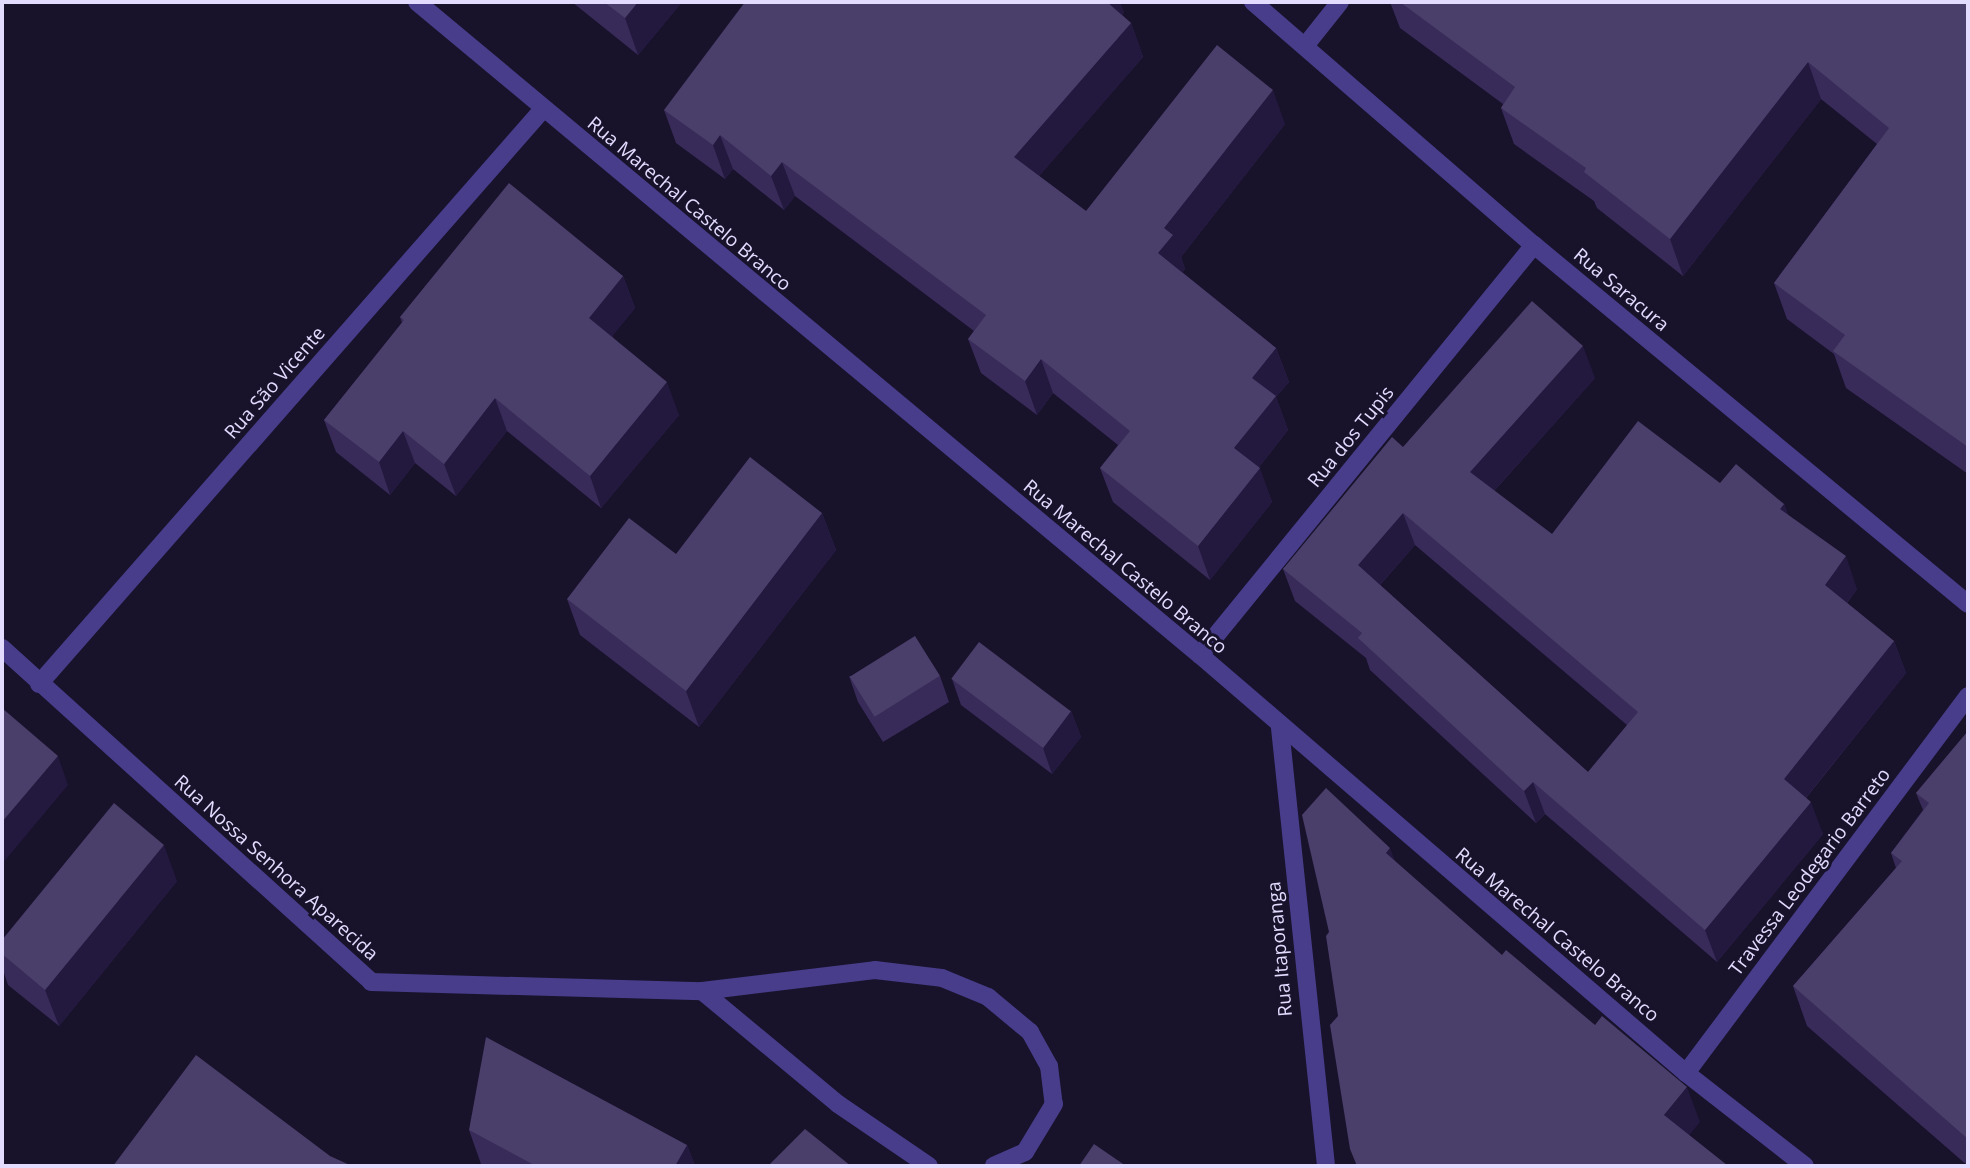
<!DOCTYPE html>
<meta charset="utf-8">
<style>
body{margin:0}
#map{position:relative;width:1970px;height:1168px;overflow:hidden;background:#18122b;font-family:"Open Sans",sans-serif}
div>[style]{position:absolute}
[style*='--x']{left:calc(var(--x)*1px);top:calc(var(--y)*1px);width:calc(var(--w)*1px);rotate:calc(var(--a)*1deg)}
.minor>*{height:18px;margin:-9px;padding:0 9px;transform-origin:9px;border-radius:9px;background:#473d8a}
.wall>*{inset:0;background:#382b59}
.shaded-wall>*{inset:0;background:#23193f}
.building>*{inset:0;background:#4a3e6a;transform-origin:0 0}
span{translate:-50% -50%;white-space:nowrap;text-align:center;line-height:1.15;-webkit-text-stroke:6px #18122b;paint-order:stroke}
.street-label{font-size:19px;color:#e3dcff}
.frame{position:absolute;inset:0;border:4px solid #e3dcff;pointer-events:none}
</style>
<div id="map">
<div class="minor">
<div style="--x:417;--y:2;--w:1020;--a:39.83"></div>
<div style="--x:1200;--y:655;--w:641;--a:40.7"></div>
<div style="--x:1686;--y:1073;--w:151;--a:38"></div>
<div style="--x:1253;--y:2;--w:371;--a:40.9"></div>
<div style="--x:1534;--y:245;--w:563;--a:39.6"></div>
<div style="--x:1305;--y:46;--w:56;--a:-51.5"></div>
<div style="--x:2;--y:648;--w:498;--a:42.1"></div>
<div style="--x:371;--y:982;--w:331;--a:1.6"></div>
<div style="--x:702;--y:991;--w:174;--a:-6.9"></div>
<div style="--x:875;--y:970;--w:67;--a:6.8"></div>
<div style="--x:942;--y:978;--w:50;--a:22.4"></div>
<div style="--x:988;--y:997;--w:55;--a:39.8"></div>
<div style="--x:1030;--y:1032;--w:39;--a:61"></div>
<div style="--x:1049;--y:1066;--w:38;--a:83"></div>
<div style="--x:1054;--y:1104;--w:56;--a:121.1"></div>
<div style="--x:1025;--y:1152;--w:34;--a:156"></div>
<div style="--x:1200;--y:655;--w:529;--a:-50.83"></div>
<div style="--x:39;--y:684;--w:765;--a:-48.76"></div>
<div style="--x:1280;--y:728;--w:440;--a:84"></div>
<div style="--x:702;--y:991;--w:177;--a:39.7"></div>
<div style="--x:838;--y:1104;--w:110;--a:34.3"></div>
<div style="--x:1686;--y:1073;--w:471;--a:-53.2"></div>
</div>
<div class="wall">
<div style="clip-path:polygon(572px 2px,682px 2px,638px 55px)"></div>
<div style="clip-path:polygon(1390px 2px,1968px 2px,1968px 474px,1846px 388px,1834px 354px,1787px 319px,1774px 283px,1877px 144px,1821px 99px,1683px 276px,1597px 208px,1594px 201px,1514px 144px,1501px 108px,1503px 104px,1400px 28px)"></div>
<div style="clip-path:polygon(1124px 12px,1122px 15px,1131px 23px,1143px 57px,1039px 176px,1086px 211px,1285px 124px,1181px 257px,1185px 269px,1182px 272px,1276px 348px,1289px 382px,1276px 397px,1288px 430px,1259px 467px,1272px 502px,1210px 580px,1113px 502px,1100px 468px,1118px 445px,1053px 393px,1037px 415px,981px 373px,968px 339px,974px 331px,795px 196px,784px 210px,733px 169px,725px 179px,676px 143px,664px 110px)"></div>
<div style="clip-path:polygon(623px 276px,635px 308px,612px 336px,679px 415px,601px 508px,507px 431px,456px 496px,415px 463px,390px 495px,336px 452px,324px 420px,402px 323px,400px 317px)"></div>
<div style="clip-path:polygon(evenodd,1595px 378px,1494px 491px,1552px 534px,1720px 483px,1784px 504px,1788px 515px,1857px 589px,1847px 603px,1894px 641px,1906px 673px,1806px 798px,1823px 834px,1717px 962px,1545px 814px,1536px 823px,1370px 670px,1366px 658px,1295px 601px,1283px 569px,1403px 447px,1595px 378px,1415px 545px,1627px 725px,1588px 772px,1380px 585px,1415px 545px)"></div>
<div style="clip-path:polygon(822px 513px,836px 550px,699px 727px,580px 635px,567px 599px,676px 554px)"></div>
<div style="clip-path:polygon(849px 676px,940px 676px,949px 702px,883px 742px,858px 702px)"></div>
<div style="clip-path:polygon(952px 679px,1071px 711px,1081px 737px,1052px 774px,961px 705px)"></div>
<div style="clip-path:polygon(1968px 731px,1968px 1166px,1807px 1026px,1793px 986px,1896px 868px,1891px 853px,1923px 810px,1916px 793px)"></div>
<div style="clip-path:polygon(177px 881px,59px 1026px,8px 985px,2px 967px,2px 940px)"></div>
<div style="clip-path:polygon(469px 1130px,687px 1145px,695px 1166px,485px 1166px,481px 1164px)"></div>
</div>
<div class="shaded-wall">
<div style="clip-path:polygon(638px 2px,682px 2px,638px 55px,625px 18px)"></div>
<div style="clip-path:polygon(1101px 2px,1120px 2px,1124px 12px,1111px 28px)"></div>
<div style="clip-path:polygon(1131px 23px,1143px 57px,1026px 191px,1014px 157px)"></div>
<div style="clip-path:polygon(1808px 62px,1821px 99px,1683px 276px,1670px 239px)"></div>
<div style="clip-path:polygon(1273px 90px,1285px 124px,1181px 257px,1185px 269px,1170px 287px,1158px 253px,1164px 228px)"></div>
<div style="clip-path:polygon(720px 135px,733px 169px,725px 179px,713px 145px)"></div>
<div style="clip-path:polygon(782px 162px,795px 196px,784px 210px,771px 176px)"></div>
<div style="clip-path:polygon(623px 276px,635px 308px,601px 350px,589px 318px)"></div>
<div style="clip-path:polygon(1583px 346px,1595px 378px,1482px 504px,1470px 472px)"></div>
<div style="clip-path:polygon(1276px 348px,1289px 382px,1276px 397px,1288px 430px,1247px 482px,1234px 448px,1252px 378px)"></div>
<div style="clip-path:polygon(1041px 359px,1053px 393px,1037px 415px,1025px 381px)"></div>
<div style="clip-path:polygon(667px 382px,679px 415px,601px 508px,590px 476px)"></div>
<div style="clip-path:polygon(495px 398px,507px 431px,456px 496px,444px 464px)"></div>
<div style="clip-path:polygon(403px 431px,415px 463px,390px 495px,379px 462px)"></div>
<div style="clip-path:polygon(1260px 468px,1272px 502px,1210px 580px,1198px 546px)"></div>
<div style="clip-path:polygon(1784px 504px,1796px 536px,1780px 509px)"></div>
<div style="clip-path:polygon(822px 513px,836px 550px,699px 727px,686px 691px)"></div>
<div style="clip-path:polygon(1403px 513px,1415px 545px,1369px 597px,1358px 565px)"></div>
<div style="clip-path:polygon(1846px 556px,1857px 589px,1836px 617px,1825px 585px)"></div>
<div style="clip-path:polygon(1894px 641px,1906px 673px,1795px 811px,1784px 779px)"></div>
<div style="clip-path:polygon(1071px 711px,1081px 737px,1052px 774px,1043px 748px)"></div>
<div style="clip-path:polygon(58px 756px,68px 785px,2px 864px,2px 822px)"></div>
<div style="clip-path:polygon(1533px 782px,1545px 814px,1536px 823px,1524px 791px)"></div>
<div style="clip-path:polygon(1811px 802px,1823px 834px,1717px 962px,1705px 930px)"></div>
<div style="clip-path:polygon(164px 845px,177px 881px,59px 1026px,45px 990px)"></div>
<div style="clip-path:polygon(1390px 848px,1403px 883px,1386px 853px)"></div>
<div style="clip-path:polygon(1687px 1087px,1700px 1122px,1677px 1150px,1664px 1115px)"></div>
<div style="clip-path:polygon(687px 1145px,695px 1166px,675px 1166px)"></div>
</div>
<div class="building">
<div style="clip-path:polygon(604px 2px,638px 2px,625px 18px)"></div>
<div style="clip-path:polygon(745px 2px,1107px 2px,1131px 23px,1014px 157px,1086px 211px,1217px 45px,1273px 90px,1164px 228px,1173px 235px,1158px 253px,1276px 348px,1252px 378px,1276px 396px,1234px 448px,1260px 468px,1198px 546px,1100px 468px,1130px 431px,1041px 359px,1025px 381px,968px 339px,986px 315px,782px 162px,771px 176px,720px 135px,713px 145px,664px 110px)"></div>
<div style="clip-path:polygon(1400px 2px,1968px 2px,1968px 447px,1833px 351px,1845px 335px,1774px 283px,1889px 128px,1808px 62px,1670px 239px,1584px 172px,1586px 168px,1501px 108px,1515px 87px)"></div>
<div style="clip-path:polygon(509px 183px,623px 276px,589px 318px,667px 382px,590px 476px,495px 398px,444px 464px,403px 431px,379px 462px,324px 420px,404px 320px,400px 317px)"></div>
<div style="clip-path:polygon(evenodd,1532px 301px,1583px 346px,1470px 472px,1552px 534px,1638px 421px,1720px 483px,1736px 464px,1784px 504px,1780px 509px,1846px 556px,1825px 585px,1894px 641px,1784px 779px,1811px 802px,1705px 930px,1533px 782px,1524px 791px,1358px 638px,1362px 633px,1283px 569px,1392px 437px,1403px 447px,1532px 301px,1403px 513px,1638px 712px,1588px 772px,1358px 565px,1403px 513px)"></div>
<div style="clip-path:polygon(750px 457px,822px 513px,686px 691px,567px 599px,629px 518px,676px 554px)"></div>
<div style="left:915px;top:636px;width:47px;height:77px;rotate:58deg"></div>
<div style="left:979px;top:642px;width:115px;height:46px;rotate:37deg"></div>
<div style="clip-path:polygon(2px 708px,58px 756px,2px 822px)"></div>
<div style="clip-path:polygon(1968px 731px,1968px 1139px,1793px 986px,1902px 861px,1891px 853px,1929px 803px,1916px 793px)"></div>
<div style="clip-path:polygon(1326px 788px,1390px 848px,1386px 853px,1502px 955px,1506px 950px,1595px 1025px,1602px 1016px,1687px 1087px,1664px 1115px,1727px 1165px,1726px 1166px,1357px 1166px,1350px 1149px,1330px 1025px,1338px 1016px,1326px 936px,1329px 932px,1302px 815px)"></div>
<div style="clip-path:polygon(114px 803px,164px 845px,45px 990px,2px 954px,2px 940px)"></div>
<div style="clip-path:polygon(486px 1037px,687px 1145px,675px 1166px,536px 1166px,469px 1130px)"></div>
<div style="clip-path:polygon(196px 1055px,330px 1156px,352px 1166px,113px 1166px)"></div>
<div style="clip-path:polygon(805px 1129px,851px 1166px,768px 1166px)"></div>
<div style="clip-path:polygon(1094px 1144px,1126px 1166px,1079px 1166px)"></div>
</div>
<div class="street-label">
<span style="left:689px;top:204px;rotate:40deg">Rua Marechal Castelo Branco</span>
<span style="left:1621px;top:290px;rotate:40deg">Rua Saracura</span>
<span style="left:275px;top:383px;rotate:-49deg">Rua São Vicente</span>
<span style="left:1351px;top:437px;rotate:-51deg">Rua dos Tupis</span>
<span style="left:1125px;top:567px;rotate:40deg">Rua Marechal Castelo Branco</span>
<span style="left:276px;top:868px;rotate:42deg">Rua Nossa Senhora Aparecida</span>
<span style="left:1810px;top:872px;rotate:-53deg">Travessa Leodegario Barreto</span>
<span style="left:1557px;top:935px;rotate:40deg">Rua Marechal Castelo Branco</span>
<span style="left:1280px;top:949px;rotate:-95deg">Rua Itaporanga</span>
</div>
<div class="frame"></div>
</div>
